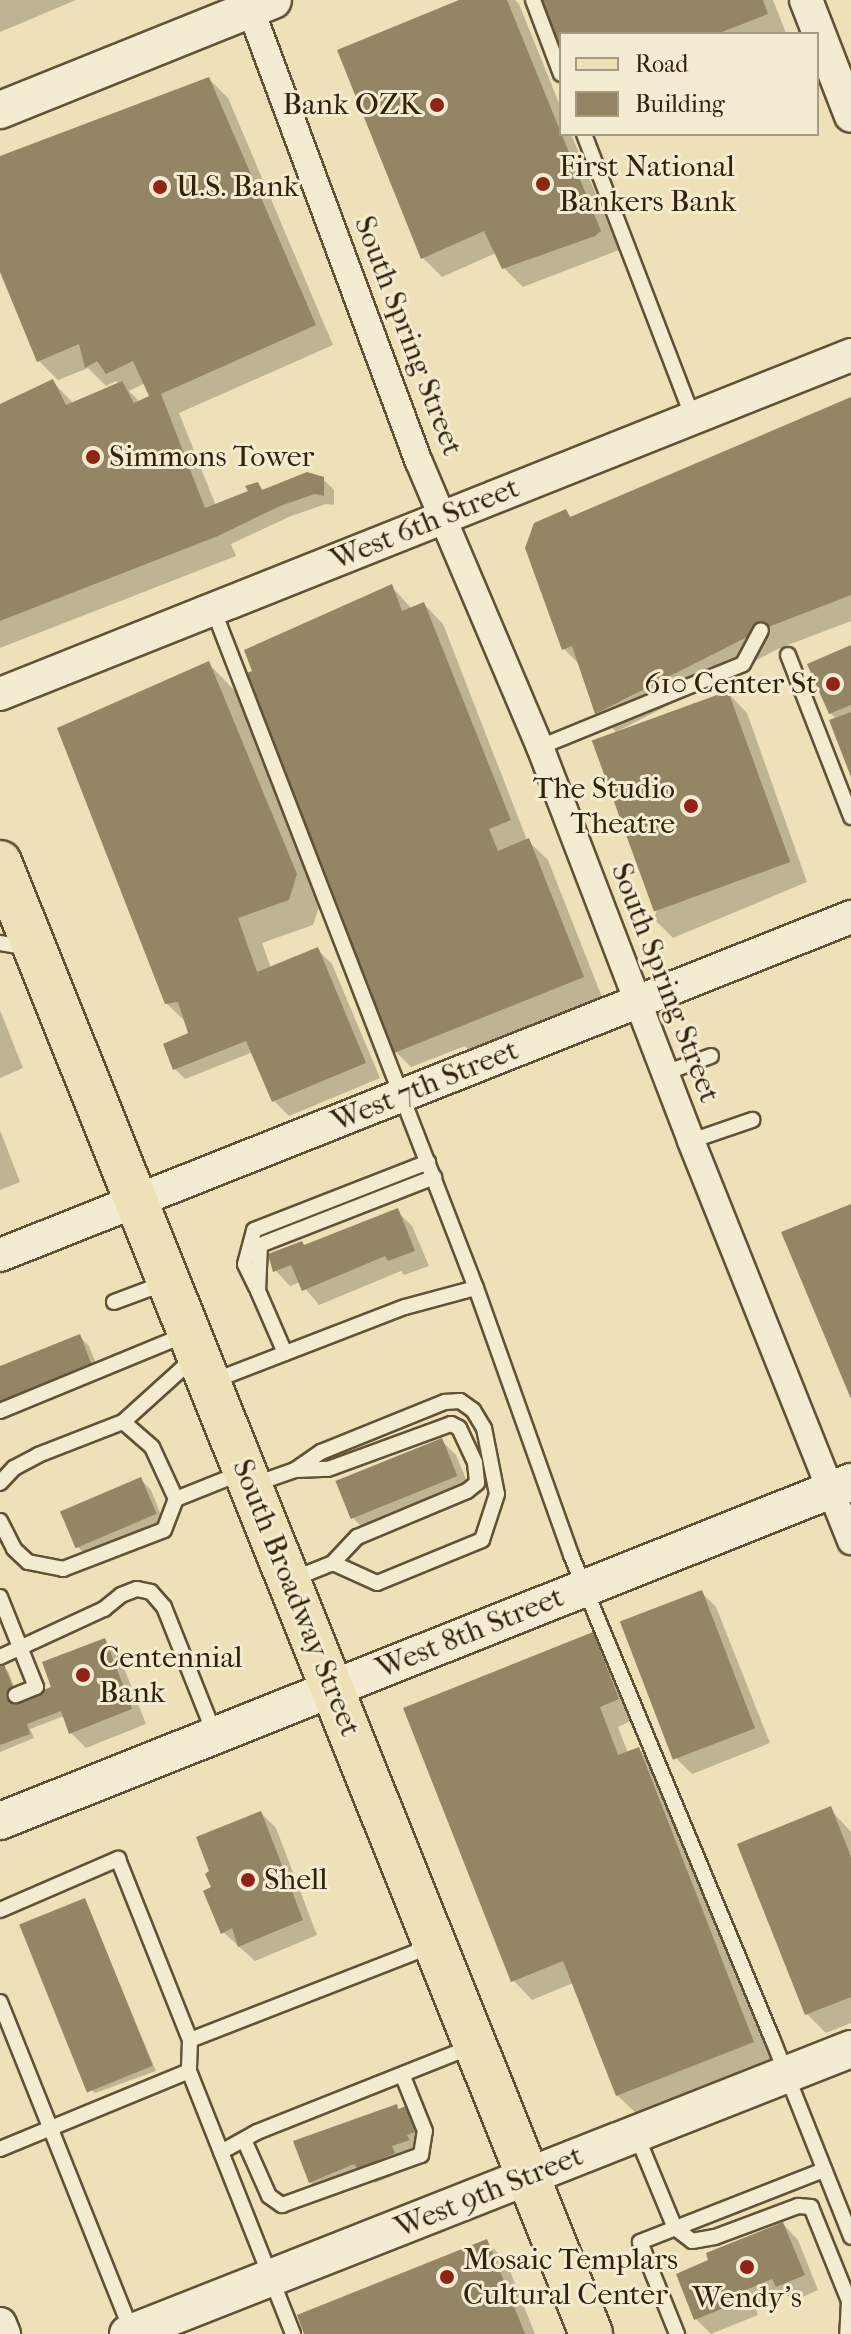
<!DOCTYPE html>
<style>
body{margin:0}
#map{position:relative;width:851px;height:2334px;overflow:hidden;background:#eee1b9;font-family:"IM FELL French Canon",serif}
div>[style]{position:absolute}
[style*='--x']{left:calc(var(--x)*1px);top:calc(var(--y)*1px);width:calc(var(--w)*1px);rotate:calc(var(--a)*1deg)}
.shadow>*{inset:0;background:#0003}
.building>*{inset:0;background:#948565;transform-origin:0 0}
.roads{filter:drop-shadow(2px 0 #615136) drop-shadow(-2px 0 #615136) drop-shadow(0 2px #615136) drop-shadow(0 -2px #615136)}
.service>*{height:14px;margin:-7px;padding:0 7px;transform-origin:7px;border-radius:7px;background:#f4ecd2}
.minor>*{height:26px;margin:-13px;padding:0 13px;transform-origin:13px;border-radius:13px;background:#f4ecd2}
.tertiary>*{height:32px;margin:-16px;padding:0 16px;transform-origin:16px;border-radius:16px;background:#f4ecd2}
.secondary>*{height:36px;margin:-18px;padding:0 18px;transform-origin:18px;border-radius:18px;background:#f4ecd2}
.primary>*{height:42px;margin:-21px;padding:0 21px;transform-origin:21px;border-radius:21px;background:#eee1b9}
.dots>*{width:22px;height:22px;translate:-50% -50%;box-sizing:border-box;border:4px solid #f4ecd2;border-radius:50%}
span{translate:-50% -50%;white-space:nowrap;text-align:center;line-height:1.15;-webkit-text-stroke:6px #f4ecd2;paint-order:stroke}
.poi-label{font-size:30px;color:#32210b}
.right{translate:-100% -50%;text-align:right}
.left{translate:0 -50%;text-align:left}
.street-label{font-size:30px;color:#32210b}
.legend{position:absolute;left:559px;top:32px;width:260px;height:104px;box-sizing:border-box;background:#f4ecd2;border:2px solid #a69b82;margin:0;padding:10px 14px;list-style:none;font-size:24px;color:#32210b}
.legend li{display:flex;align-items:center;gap:16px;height:40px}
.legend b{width:40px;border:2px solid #a69b82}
</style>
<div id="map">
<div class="shadow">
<div style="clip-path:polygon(0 0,76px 0,0 32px)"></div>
<div style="clip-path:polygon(464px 0,515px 0,519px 4px,561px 108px,561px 134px,571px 134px,619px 250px,523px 287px,504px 268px,496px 253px,442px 277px,423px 258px)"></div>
<div style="clip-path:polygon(543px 0,773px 0,786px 33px,561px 34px,561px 43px)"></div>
<div style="clip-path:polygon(evenodd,209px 79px,228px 98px,333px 345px,179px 413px,216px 506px,250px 492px,257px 484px,264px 491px,323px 479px,334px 490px,334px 505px,326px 504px,291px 516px,231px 544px,236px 556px,0 648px,0 406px,53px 382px,74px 404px,120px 384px,116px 381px,106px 386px,88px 368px,58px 380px,39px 361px,0 268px,0 158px,209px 79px,145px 383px,152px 397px,140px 402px,129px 391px,145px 383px)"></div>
<div style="clip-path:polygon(851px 400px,851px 621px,780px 648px,616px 732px,597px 713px,581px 666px,564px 649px,566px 512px,573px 519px)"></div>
<div style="clip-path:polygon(392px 587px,412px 609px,424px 604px,443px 624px,527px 840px,548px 860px,602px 997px,469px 1050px,465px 1046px,411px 1067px,396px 1052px,344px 917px,338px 919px,321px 901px,313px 925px,262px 943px,271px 968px,317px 949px,332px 964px,380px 1078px,289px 1116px,274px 1101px,253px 1052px,185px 1079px,175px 1069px,191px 1035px,187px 1023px,166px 1003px,209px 664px,239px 695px,255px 672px)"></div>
<div style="clip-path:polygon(851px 647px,851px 772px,837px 719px,830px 713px)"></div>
<div style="clip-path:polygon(728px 693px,747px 713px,807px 882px,673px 938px,654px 919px)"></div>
<div style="clip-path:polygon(0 1010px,23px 1068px,0 1078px)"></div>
<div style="clip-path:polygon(0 1130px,20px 1182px,0 1190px)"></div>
<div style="clip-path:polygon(397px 1211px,412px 1226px,429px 1266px,404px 1275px,401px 1271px,319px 1305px,300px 1282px,290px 1286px,275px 1270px,305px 1247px)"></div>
<div style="clip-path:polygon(79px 1336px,89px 1346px,101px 1376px,0 1404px,0 1368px)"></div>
<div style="clip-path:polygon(441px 1440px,456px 1455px,471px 1491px,367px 1532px,352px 1517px)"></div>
<div style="clip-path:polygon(141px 1480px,151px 1490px,165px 1525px,88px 1557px,78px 1547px)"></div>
<div style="clip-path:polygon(701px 1592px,716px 1607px,770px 1743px,692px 1774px,677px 1759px)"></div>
<div style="clip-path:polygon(592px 1634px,612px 1654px,637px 1718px,618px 1727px,628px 1753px,638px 1749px,657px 1768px,772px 2061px,637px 2114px,617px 2095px,573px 1983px,532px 2000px,513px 1980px)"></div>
<div style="clip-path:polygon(104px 1640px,119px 1655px,146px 1724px,86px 1748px,71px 1733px,64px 1716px,30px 1729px,34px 1738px,0 1752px,0 1668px,8px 1671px,20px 1702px,51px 1690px)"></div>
<div style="clip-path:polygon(830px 1809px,851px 1832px,851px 2023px,826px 2033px,807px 2014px)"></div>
<div style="clip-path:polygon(261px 1813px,276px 1828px,317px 1935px,255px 1961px,223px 1932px,213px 1888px)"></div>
<div style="clip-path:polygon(84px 1900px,156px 2071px,95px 2093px,90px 2089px)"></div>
<div style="clip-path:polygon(396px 2107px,400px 2111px,405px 2108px,420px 2123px,429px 2147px,406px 2161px,409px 2169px,375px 2183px,370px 2178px,326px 2197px,310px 2182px)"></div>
<div style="clip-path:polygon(783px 2224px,798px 2240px,818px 2290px,793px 2301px,786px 2294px,755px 2307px,758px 2315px,711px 2334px,696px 2319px)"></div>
<div style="clip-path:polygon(487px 2242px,506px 2261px,535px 2334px,306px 2334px)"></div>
</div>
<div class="building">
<div style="clip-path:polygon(459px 0,507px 0,601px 231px,595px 236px,502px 269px,484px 231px,421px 259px,337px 50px)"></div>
<div style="clip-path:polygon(541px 0,763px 0,768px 14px,717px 34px,561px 34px,561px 48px)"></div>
<div style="clip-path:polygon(209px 77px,316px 325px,161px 394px,205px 508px,248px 491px,245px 486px,258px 482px,262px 490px,307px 472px,324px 477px,324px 496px,315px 494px,280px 506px,218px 536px,0 621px,0 404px,53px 379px,66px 405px,122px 381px,134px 403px,149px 396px,133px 361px,106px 374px,97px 361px,85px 368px,79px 344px,37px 362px,0 272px,0 156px)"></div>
<div style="clip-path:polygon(851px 397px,851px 595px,761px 630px,595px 714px,572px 646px,562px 650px,525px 548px,534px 523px,566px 509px,570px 517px)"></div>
<div style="clip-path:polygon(392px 584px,402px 611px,424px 602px,511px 820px,489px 829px,498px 851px,529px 838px,584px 977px,394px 1053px,333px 895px,318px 901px,231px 679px,252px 671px,244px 650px)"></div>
<div style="clip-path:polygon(851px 645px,851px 705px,829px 714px,807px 664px)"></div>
<div style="clip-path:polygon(209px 661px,297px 874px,289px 900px,238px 918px,257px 972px,318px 947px,366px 1063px,272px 1102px,246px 1041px,173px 1070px,163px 1044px,188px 1033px,178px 1002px,165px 1004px,57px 728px)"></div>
<div style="left:728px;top:691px;width:182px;height:145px;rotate:70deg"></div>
<div style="clip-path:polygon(851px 712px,851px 777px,829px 720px)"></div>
<div style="clip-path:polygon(851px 1204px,851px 1399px,781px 1232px)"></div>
<div style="clip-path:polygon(398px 1208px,415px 1251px,388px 1261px,385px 1256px,302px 1291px,291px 1265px,273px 1272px,268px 1254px,302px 1241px,304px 1245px)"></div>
<div style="clip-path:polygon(80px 1334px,92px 1366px,0 1403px,0 1366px)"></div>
<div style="left:442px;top:1438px;width:41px;height:115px;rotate:68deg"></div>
<div style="left:141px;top:1477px;width:40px;height:88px;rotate:67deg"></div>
<div style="left:702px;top:1590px;width:148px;height:88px;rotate:69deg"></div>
<div style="clip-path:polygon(593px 1632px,619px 1699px,600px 1707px,618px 1755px,639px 1747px,754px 2042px,616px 2096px,563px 1961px,511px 1982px,403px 1708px)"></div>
<div style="clip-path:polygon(105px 1638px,132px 1709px,69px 1734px,61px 1711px,27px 1724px,30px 1734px,0 1745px,0 1666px,4px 1664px,18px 1700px,51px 1687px,42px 1662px)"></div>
<div style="clip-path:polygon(831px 1806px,851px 1857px,851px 1997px,805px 2015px,737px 1844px)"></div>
<div style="clip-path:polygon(261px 1811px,303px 1920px,238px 1947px,232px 1928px,221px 1934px,203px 1891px,211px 1887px,205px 1874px,209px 1871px,196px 1837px)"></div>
<div style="left:85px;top:1898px;width:181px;height:71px;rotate:68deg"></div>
<div style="clip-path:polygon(397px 2104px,398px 2109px,406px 2106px,415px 2132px,407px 2135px,410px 2140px,392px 2146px,395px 2153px,358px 2169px,354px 2164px,309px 2183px,293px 2141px)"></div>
<div style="clip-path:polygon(783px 2222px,805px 2275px,776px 2287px,772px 2279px,741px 2292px,744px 2300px,694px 2320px,676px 2274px,708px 2260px,706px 2253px)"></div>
<div style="clip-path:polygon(487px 2239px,525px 2334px,304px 2334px,297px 2315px)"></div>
</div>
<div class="roads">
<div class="service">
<div style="--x:533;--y:0;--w:79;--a:69.3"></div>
<div style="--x:584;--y:134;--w:304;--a:69"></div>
<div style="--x:213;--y:609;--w:728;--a:68.83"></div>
<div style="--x:476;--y:1288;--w:283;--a:70.4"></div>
<div style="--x:571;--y:1555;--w:523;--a:67.41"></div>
<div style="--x:772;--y:2038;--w:214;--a:68.3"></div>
<div style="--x:788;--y:655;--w:174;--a:68.7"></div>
<div style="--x:540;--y:747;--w:219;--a:-22.2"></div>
<div style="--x:743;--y:664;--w:38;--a:-62"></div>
<div style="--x:0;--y:943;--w:27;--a:10"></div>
<div style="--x:665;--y:1073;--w:49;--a:-20.3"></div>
<div style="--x:691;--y:1141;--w:65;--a:-19"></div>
<div style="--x:256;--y:1287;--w:25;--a:-116"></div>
<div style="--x:245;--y:1264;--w:35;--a:-75"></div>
<div style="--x:254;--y:1230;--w:187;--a:-21.3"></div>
<div style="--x:114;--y:1302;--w:54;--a:-20.4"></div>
<div style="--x:285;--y:1353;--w:68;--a:-113.5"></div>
<div style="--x:258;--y:1291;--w:46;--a:-87.5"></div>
<div style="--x:260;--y:1245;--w:187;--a:-21.3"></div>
<div style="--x:213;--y:1381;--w:206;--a:-21.1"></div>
<div style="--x:405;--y:1307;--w:73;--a:-15"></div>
<div style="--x:0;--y:1411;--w:199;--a:-22.4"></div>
<div style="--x:295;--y:1470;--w:33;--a:-2"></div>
<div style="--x:328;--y:1469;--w:131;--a:-20.1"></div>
<div style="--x:451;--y:1424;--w:9;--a:27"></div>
<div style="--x:459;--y:1428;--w:38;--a:65"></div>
<div style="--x:475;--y:1463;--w:20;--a:84"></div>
<div style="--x:477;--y:1483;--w:13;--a:141"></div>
<div style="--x:467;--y:1491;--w:119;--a:157.3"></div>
<div style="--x:357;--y:1537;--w:35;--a:133"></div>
<div style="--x:0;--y:1483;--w:21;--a:-47"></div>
<div style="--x:14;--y:1468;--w:27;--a:-28"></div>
<div style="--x:38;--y:1455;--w:91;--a:-21.2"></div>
<div style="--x:123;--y:1422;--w:97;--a:-42.1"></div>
<div style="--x:255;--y:1484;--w:42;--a:-19.3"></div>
<div style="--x:295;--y:1470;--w:32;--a:-35"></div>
<div style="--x:321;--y:1452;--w:134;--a:-22"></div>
<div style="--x:445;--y:1402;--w:15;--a:-4"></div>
<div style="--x:460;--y:1401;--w:16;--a:35"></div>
<div style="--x:473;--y:1410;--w:21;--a:59"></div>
<div style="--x:484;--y:1428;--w:67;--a:78.9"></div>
<div style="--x:497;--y:1494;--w:48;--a:108.1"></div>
<div style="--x:482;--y:1540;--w:113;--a:157.7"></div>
<div style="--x:377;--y:1583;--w:48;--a:-155.6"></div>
<div style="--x:333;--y:1563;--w:43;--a:158.2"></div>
<div style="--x:176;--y:1499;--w:72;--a:-21.9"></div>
<div style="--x:0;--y:1521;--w:31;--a:63"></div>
<div style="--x:14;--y:1549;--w:19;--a:43"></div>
<div style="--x:28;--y:1562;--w:36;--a:11"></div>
<div style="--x:63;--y:1569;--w:108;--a:-21.1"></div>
<div style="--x:164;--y:1530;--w:33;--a:-69"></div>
<div style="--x:176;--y:1499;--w:57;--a:-114.8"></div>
<div style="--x:152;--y:1447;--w:38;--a:-139"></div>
<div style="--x:0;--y:1597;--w:97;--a:68.2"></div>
<div style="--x:36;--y:1687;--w:22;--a:158"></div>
<div style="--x:0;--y:1657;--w:115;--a:-24.8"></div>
<div style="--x:104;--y:1609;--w:22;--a:-39"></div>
<div style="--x:121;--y:1595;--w:17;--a:-21"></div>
<div style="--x:137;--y:1589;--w:14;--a:12"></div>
<div style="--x:151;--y:1592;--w:20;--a:49"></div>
<div style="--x:164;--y:1607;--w:138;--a:68.3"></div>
<div style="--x:0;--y:1910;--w:129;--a:-23.4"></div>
<div style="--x:118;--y:1859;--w:195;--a:68.3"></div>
<div style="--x:190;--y:2040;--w:259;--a:-21.3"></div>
<div style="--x:0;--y:2002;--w:355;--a:68.2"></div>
<div style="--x:190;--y:2040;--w:31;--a:92"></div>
<div style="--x:189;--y:2071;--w:283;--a:68.4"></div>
<div style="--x:636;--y:2134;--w:102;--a:67.5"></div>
<div style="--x:675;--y:2228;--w:21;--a:37"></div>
<div style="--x:692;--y:2241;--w:23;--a:-10"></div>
<div style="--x:715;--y:2237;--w:89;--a:-20.5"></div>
<div style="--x:798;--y:2206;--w:13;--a:4"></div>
<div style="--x:811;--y:2207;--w:101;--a:68"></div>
<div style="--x:849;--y:2301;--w:33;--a:93"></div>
<div style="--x:245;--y:2142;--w:59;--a:66"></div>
<div style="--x:269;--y:2196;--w:16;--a:35"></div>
<div style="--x:282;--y:2205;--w:148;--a:-19.8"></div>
<div style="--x:421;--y:2155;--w:24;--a:-81"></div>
<div style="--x:425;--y:2131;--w:61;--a:-112"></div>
<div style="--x:0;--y:2149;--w:204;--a:-22.4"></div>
<div style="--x:221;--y:2152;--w:41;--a:-29.1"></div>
<div style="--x:257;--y:2132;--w:230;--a:-21.7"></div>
<div style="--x:677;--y:2334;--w:99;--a:-111.9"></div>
<div style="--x:640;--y:2242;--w:198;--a:-21.4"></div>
</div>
<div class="minor">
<div style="--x:247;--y:0;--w:493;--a:69.6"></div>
<div style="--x:419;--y:462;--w:310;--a:67"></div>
<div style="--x:540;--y:747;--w:422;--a:69"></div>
<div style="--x:691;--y:1141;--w:431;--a:68.2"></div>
</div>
<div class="tertiary">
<div style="--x:806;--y:0;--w:124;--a:68.8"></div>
<div style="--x:0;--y:694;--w:916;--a:-21.72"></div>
<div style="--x:0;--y:1255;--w:916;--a:-21.66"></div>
<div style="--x:0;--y:2324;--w:11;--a:68"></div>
</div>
<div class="secondary">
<div style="--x:0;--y:110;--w:294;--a:-21.9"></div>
<div style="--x:0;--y:1821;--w:916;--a:-21.72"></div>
<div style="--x:128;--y:2334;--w:777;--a:-21.51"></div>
</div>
<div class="primary">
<div style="--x:0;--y:862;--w:1586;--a:68.12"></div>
</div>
</div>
<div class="dots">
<div style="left:437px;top:105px;background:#8f2418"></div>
<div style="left:543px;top:184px;background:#8f2418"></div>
<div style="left:160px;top:187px;background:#8f2418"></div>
<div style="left:93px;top:457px;background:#8f2418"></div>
<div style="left:833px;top:684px;background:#8f2418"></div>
<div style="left:691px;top:806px;background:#8f2418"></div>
<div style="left:83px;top:1675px;background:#8f2418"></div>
<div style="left:248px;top:1880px;background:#8f2418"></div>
<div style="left:747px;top:2267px;background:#8f2418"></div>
<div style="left:447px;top:2277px;background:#8f2418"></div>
</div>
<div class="poi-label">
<span class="right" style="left:421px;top:105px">Bank OZK</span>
<span class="left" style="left:559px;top:184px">First National<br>Bankers Bank</span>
<span class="left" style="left:176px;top:187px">U.S. Bank</span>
<span class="left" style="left:109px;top:457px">Simmons Tower</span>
<span class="right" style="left:817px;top:684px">610 Center St</span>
<span class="right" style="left:675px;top:806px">The Studio<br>Theatre</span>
<span class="left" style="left:99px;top:1675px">Centennial<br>Bank</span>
<span class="left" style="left:264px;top:1880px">Shell</span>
<span class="left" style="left:463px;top:2277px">Mosaic Templars<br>Cultural Center</span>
<span style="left:747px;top:2298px">Wendy's</span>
</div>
<div class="street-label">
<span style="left:408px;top:336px;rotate:69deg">South Spring Street</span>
<span style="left:425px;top:524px;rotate:-22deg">West 6th Street</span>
<span style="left:665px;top:983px;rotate:69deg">South Spring Street</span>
<span style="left:425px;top:1086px;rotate:-22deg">West 7th Street</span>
<span style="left:296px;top:1598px;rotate:68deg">South Broadway Street</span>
<span style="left:470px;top:1633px;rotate:-22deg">West 8th Street</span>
<span style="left:489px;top:2192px;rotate:-22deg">West 9th Street</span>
</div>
<ul class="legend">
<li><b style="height:10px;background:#eee1b9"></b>Road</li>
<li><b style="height:22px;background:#948565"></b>Building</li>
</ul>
</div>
